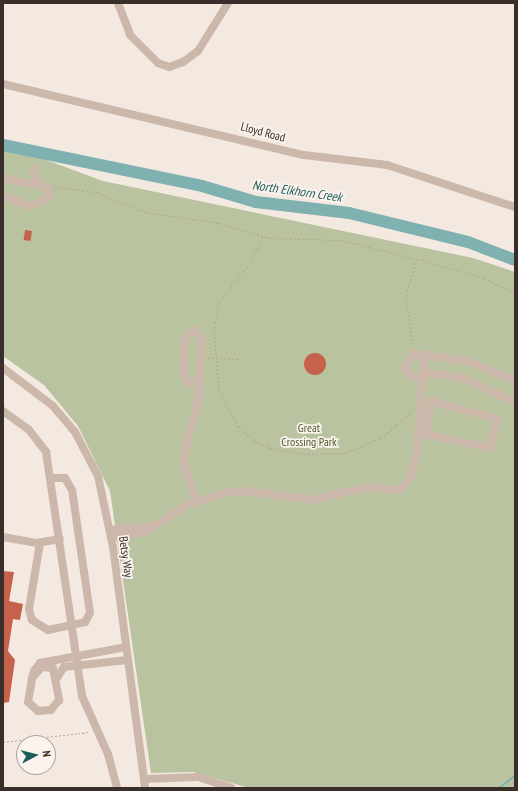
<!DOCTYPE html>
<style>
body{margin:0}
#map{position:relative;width:518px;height:791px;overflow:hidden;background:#f3e9e0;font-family:"PT Sans Narrow",sans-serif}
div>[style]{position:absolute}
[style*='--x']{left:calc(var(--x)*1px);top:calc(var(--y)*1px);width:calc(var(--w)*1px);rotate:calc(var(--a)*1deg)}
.green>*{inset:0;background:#b9c39f}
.stream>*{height:2px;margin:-1px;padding:0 1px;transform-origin:1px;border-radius:1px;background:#7eb1b0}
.river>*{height:12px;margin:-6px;padding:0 6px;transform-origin:6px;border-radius:6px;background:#7eb1b0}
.building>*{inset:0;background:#c6614b;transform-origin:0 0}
.round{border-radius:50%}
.path>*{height:1px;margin-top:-0.5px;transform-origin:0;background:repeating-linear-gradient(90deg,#b8a295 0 2px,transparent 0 4px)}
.minor>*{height:8px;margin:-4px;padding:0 4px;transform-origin:4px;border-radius:4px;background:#ccb8ab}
span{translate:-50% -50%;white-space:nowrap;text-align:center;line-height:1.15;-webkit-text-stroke:3.5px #fbf3ed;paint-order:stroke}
.street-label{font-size:12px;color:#3a2e2a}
.park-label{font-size:12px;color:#4c592e}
.water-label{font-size:13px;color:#1f5c5c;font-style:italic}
.frame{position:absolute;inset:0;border:4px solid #3a2e2a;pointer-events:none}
.north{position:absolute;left:16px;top:735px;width:40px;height:40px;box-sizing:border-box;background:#fbf3ed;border:1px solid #aea49f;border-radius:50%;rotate:83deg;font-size:11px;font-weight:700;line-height:16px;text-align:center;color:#3a2e2a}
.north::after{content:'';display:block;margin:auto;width:14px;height:18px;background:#1f5c5c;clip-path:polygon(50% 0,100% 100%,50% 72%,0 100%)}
</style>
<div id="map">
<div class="green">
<div style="clip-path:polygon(3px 144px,103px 181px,473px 258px,515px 272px,515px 788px,249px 788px,193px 772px,151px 773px,110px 491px,78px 426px,44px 385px,3px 356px)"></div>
</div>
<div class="stream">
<div style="--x:499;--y:788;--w:20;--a:-37"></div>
</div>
<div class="river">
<div style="--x:3;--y:145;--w:203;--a:11.6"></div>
<div style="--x:202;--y:186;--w:56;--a:16.5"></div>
<div style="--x:256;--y:202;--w:94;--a:6.7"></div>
<div style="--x:349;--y:213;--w:122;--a:13.7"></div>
<div style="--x:468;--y:242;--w:50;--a:21"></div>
</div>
<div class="building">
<div style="left:25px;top:230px;width:7px;height:10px;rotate:8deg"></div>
<div class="round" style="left:304px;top:353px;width:22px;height:22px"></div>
<div style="clip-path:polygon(3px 571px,14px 572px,9px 601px,23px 604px,20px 620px,13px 619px,8px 651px,15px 660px,9px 702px,3px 703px)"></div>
</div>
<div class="path">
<div style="--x:54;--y:186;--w:42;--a:8.1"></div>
<div style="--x:96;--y:192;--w:53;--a:22.2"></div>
<div style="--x:145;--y:212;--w:75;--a:8.5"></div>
<div style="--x:219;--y:223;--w:53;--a:16.4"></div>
<div style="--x:270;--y:238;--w:71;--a:1.6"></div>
<div style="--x:341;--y:240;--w:78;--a:14"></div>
<div style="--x:417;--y:259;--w:38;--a:107"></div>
<div style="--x:406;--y:295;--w:52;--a:82.3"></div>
<div style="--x:263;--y:237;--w:25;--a:116"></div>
<div style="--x:252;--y:260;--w:53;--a:128.2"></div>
<div style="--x:219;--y:302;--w:27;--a:100"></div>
<div style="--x:214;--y:329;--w:61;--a:85.3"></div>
<div style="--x:219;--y:390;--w:41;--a:62.2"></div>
<div style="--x:238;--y:426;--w:23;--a:41"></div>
<div style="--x:255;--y:441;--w:17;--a:25"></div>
<div style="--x:270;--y:448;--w:35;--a:10"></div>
<div style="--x:304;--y:454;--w:41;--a:-1.4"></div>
<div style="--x:345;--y:453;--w:39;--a:-23"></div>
<div style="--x:381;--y:438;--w:40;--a:-41"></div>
<div style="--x:418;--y:259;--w:69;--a:16.1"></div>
<div style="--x:484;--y:278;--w:34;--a:26"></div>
<div style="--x:208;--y:358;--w:30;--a:2"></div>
<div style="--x:3;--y:742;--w:87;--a:-6.6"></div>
<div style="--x:506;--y:788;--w:11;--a:-38"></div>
</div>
<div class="minor">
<div style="--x:118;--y:3;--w:34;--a:69"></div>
<div style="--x:130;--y:35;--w:40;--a:45"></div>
<div style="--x:158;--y:63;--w:12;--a:20"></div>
<div style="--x:169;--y:67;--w:15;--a:-20"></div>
<div style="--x:183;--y:62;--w:19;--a:-36"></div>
<div style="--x:198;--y:51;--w:57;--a:-58"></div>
<div style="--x:3;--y:84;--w:309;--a:13.3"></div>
<div style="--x:304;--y:155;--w:84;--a:6.9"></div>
<div style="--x:387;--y:165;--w:135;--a:18.2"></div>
<div style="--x:33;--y:169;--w:18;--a:71"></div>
<div style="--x:3;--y:178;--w:44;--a:11.8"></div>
<div style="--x:46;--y:187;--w:7;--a:63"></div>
<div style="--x:49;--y:193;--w:6;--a:108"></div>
<div style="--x:47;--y:199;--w:18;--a:158"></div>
<div style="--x:30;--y:206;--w:29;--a:-160"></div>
<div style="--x:3;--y:368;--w:63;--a:37.2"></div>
<div style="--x:53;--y:406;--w:34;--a:50"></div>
<div style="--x:75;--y:432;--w:50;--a:62.4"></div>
<div style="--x:98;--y:476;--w:73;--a:78.1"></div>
<div style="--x:113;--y:547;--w:243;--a:82.4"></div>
<div style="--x:423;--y:372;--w:40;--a:8.5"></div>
<div style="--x:463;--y:378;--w:57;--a:24.8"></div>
<div style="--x:423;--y:378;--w:13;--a:-171"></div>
<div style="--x:410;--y:376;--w:11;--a:-117"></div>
<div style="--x:405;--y:366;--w:14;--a:-56"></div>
<div style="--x:413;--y:354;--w:11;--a:5"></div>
<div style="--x:3;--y:411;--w:32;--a:36"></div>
<div style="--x:29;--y:430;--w:28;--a:52"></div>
<div style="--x:46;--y:452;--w:247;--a:81.6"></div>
<div style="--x:82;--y:696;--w:64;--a:65.9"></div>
<div style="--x:108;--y:754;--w:35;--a:75"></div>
<div style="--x:420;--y:433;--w:72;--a:12.1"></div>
<div style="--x:490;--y:448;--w:30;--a:-75"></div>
<div style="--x:498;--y:419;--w:69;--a:-165"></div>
<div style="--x:431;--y:401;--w:30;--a:98"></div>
<div style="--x:196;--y:501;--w:38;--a:-108"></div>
<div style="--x:184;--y:465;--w:24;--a:-83"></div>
<div style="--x:187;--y:441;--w:30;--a:-73"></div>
<div style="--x:196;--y:412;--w:10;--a:-79"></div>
<div style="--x:198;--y:402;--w:20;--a:-84"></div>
<div style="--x:200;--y:382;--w:4;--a:-90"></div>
<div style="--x:200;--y:378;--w:39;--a:-87"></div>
<div style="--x:202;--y:339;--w:12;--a:-132"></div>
<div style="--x:194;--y:330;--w:12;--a:138"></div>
<div style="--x:185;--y:338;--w:37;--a:93"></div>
<div style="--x:183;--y:375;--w:9;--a:54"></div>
<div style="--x:188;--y:382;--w:12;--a:0"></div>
<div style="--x:110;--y:530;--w:43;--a:-5.3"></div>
<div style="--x:3;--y:537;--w:35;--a:10"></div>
<div style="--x:37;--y:543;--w:23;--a:-10"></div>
<div style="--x:111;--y:538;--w:35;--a:-10"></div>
<div style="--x:145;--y:532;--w:50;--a:-32.7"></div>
<div style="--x:187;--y:505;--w:40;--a:-18"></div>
<div style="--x:225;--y:493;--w:23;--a:-5"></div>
<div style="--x:248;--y:491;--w:63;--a:8.3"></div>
<div style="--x:310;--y:500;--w:60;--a:-12.4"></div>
<div style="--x:369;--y:487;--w:31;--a:6"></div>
<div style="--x:400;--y:490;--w:17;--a:-50"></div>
<div style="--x:411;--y:477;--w:25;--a:-76"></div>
<div style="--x:417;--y:453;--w:98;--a:-85.9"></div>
<div style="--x:424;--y:355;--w:44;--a:7.8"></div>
<div style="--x:468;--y:361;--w:51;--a:23.1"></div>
<div style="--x:40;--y:543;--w:67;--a:99.5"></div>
<div style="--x:29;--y:609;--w:11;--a:75"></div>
<div style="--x:32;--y:620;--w:19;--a:32"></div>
<div style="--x:48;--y:630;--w:38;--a:-12"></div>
<div style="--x:85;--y:622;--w:10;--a:-61"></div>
<div style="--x:90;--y:613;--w:124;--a:-98.3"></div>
<div style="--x:72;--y:490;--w:14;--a:-120"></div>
<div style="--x:65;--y:478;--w:13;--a:180"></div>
<div style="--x:32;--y:678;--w:15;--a:-48"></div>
<div style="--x:42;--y:667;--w:11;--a:5"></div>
<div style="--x:53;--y:668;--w:33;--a:79"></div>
<div style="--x:59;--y:700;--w:13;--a:129"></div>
<div style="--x:51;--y:710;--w:13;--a:176"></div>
<div style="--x:38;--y:711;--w:13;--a:-138"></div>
<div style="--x:28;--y:702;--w:17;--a:-80"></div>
<div style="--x:31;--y:685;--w:7;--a:-82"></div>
<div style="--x:32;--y:678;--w:7;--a:-74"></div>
<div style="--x:34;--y:671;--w:10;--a:-53"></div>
<div style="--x:40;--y:663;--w:87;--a:-10.5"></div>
<div style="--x:57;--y:678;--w:13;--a:-58"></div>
<div style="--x:64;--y:667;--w:64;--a:-6.2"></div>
<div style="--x:144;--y:779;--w:54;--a:-2.1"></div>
<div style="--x:198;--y:777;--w:35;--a:18"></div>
</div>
<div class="street-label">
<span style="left:263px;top:132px;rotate:15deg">Lloyd Road</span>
<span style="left:126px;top:557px;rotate:82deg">Betsy Way</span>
</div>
<div class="park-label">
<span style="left:309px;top:435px">Great<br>Crossing Park</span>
</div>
<div class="water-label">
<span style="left:297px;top:192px;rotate:8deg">North Elkhorn Creek</span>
</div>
<div class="frame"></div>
<div class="north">N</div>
</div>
